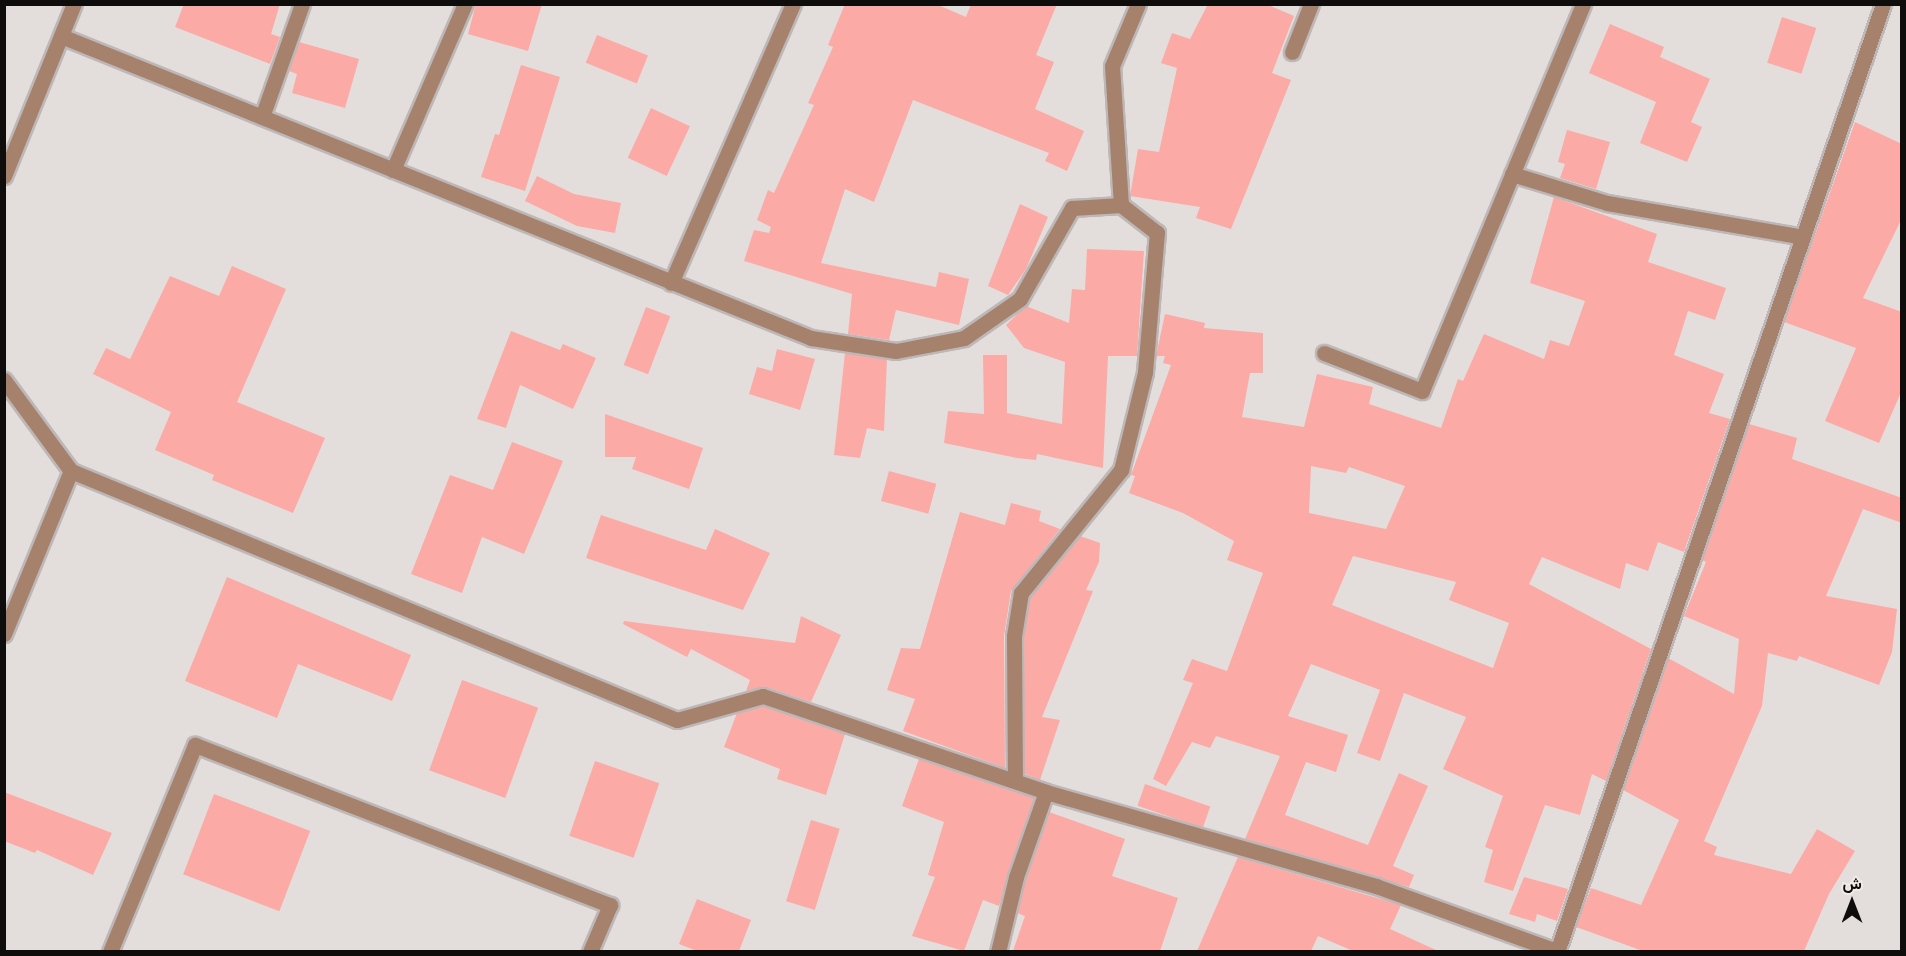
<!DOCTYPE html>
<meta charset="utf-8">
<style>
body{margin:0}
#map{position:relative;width:1906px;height:956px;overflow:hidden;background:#e3dedc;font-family:"Work Sans",Vazirmatn,sans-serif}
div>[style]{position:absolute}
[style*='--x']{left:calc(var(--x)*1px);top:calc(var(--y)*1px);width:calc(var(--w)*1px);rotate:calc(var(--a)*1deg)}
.building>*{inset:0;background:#fcaaa5;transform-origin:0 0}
.roads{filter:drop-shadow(2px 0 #bdb8b7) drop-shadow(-2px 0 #bdb8b7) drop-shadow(0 2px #bdb8b7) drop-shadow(0 -2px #bdb8b7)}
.minor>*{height:15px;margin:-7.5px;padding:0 7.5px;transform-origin:7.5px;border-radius:7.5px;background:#a6826d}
span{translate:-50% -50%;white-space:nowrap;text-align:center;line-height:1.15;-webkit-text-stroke:5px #f0ebe9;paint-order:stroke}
.frame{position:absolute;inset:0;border:6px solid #0f0d0c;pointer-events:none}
.north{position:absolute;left:1822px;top:872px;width:60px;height:60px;-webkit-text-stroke:4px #f0ebe9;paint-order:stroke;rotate:0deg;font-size:16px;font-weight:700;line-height:24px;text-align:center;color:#0f0d0c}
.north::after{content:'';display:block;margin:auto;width:21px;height:27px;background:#0f0d0c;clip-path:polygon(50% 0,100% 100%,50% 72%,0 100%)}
</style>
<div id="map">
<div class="building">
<div style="clip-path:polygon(184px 4px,280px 4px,271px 34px,280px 37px,270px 64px,175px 27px)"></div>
<div style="clip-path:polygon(476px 4px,542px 4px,528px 51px,468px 34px)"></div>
<div style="clip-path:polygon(845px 4px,936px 4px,966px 17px,971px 4px,1057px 4px,1036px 55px,1054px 62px,1035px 109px,1084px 131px,1067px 171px,1045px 161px,1049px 153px,913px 100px,874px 202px,845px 189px,821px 263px,936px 287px,939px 272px,969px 279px,959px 325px,896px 310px,889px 340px,848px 334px,852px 294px,744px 261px,754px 230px,769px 233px,771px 227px,757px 220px,768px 190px,774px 193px,814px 105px,808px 103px,833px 47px,828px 45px)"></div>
<div style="clip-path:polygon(1208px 4px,1266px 4px,1294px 16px,1272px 73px,1291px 80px,1231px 229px,1196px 218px,1200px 207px,1130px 196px,1138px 149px,1159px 152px,1177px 68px,1161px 63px,1172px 33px,1190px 39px)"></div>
<div style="left:1782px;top:17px;width:36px;height:48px;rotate:18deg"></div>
<div style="clip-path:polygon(1610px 24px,1664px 47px,1660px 57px,1710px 79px,1691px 122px,1702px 127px,1687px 162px,1640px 143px,1656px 102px,1589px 73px)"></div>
<div style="left:597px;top:35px;width:55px;height:30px;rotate:22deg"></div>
<div style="clip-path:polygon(299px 42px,359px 59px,345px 108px,292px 93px,297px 74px,289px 71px)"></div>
<div style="clip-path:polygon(521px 65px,560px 77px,525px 191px,481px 177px,495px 134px,499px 135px)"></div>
<div style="left:651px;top:108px;width:43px;height:55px;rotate:25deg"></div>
<div style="clip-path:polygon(1855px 122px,1902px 144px,1902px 218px,1863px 298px,1902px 312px,1902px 390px,1879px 443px,1825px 421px,1856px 348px,1784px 322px)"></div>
<div style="clip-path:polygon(1567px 130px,1610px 142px,1596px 189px,1560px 178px,1565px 164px,1558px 162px)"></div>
<div style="clip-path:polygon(537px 176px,574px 194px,621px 203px,615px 233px,577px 226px,525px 201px)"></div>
<div style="clip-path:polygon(evenodd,1554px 197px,1657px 234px,1648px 262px,1726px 288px,1715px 320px,1688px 311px,1674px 355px,1724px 374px,1709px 413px,1730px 419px,1684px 552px,1658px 542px,1648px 571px,1626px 563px,1620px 589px,1542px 557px,1529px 584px,1651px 649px,1606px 781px,1592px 774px,1580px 815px,1545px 805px,1513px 891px,1484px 882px,1493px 850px,1485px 847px,1503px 796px,1443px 769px,1466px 717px,1404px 693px,1380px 761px,1357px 753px,1380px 690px,1311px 664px,1288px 716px,1348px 735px,1336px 772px,1306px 762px,1285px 815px,1368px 845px,1399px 773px,1428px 786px,1393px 866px,1414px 875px,1409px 887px,1245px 839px,1280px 756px,1216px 736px,1210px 748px,1192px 742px,1166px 786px,1153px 779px,1193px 683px,1183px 680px,1192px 659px,1227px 671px,1263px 573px,1227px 560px,1234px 541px,1183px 513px,1129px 493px,1135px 476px,1131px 475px,1171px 365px,1163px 363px,1165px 356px,1156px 356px,1165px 314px,1205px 323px,1204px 328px,1263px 333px,1263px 373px,1250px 373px,1242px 417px,1304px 427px,1317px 374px,1373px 387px,1369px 404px,1441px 428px,1458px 379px,1463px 381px,1484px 334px,1544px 359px,1550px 340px,1569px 346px,1585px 301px,1530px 283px,1554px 197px,1311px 466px,1346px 473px,1349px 467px,1405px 486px,1386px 529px,1309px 513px,1311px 466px,1554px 197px,1353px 556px,1456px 582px,1449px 600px,1509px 623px,1493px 668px,1332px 605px,1353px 556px)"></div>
<div style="clip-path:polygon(1020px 204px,1048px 217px,1026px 269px,1008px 295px,988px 286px)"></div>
<div style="clip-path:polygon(1087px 249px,1144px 251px,1137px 356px,1108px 356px,1103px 468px,1037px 454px,1036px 460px,1017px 458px,944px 443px,948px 411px,984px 414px,983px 355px,1007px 355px,1007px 413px,1062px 424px,1065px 362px,1024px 348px,1006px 325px,1026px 306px,1069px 323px,1072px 289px,1085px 290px)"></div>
<div style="clip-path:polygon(232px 266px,286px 289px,237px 402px,325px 438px,293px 513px,212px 480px,214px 475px,155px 450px,171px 412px,93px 374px,106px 348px,130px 359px,170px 276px,219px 296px)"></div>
<div style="left:646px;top:307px;width:26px;height:62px;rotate:21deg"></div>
<div style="clip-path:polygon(511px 331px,560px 350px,563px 344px,596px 358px,573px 409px,520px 385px,506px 428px,477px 419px)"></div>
<div style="clip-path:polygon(777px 349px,815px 359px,800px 410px,749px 394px,757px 367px,772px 371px)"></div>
<div style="clip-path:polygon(845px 353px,887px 359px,884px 431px,867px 428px,860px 458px,834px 455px)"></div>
<div style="clip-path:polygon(605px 414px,703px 448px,689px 489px,632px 469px,636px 457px,605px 457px)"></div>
<div style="clip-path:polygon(1749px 424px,1797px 438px,1792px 459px,1902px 498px,1902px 523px,1863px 509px,1826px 596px,1897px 609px,1892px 652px,1879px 685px,1799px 656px,1797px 661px,1768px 653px,1762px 706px,1704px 841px,1717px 847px,1714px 855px,1791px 874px,1817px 829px,1855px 851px,1829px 894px,1804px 951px,1643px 951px,1576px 927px,1591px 888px,1641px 905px,1679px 820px,1623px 790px,1668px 658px,1734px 694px,1739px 639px,1684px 616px,1706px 562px,1702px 560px)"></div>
<div style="clip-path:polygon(512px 442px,563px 461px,524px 554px,482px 537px,462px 593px,411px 574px,450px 475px,493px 490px)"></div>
<div style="left:889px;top:471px;width:49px;height:31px;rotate:15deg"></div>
<div style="clip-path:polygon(1011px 503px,1041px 511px,1039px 521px,1060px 529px,1011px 591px,1004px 636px,1005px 768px,903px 731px,915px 699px,887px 690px,901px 648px,920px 649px,960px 512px,1005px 525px)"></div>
<div style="clip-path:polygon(601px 515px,706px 550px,715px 529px,770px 553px,743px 610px,586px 558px)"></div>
<div style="clip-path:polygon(1080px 536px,1100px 543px,1099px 562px,1086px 590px,1093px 591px,1042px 717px,1060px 720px,1040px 780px,1025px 774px,1024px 637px,1030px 597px)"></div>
<div style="clip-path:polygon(227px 577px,411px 655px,392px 701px,298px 664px,277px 718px,185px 681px)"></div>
<div style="clip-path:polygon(801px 616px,841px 635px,811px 702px,766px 687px,746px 691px,750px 680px,691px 649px,687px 657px,623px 624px,624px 621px,795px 643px)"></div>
<div style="left:462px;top:680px;width:81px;height:96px;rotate:20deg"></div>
<div style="clip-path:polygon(763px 706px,845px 734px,826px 795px,777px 779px,780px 769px,724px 747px,737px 713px)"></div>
<div style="clip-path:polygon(919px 759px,1034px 798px,999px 906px,983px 900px,964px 951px,912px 936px,935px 877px,928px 875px,944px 822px,902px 806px)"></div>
<div style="left:595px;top:761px;width:68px;height:79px;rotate:19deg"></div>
<div style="left:1145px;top:784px;width:69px;height:23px;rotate:19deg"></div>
<div style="clip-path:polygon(4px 792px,112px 833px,93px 875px,37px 850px,35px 853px,4px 841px)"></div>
<div style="left:214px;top:794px;width:103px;height:86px;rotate:21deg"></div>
<div style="clip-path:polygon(1049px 812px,1125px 839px,1112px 876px,1178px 898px,1160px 951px,1013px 951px,1025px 916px,1017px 913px,1025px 880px)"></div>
<div style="left:811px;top:820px;width:30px;height:85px;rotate:17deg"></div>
<div style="clip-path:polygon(1238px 857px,1401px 905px,1390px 929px,1438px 951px,1353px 951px,1318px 936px,1311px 951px,1197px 951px)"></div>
<div style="clip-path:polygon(1524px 877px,1568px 889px,1557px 921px,1537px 914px,1535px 922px,1509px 914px)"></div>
<div style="clip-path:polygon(697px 899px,751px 920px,739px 951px,697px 951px,679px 944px)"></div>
</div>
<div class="roads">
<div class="minor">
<div style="--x:61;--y:36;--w:809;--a:21.93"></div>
<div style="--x:811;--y:338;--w:86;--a:8.7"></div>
<div style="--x:896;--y:351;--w:69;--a:-10.8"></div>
<div style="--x:964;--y:338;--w:68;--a:-34.9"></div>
<div style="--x:1020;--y:299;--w:105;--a:-60.3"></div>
<div style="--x:1072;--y:208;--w:49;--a:-3.5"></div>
<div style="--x:1292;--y:52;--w:52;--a:-68.4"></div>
<div style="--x:262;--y:117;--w:120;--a:-70.5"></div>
<div style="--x:393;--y:170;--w:181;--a:-66.6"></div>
<div style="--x:1512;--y:174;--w:99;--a:17"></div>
<div style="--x:1607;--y:203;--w:199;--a:9.8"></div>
<div style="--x:4;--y:176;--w:186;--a:-67.9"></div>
<div style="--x:671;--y:283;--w:305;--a:-66.4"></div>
<div style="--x:1324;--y:353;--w:105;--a:21.2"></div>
<div style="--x:1422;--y:391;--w:419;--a:-67.4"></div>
<div style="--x:4;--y:380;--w:113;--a:53.6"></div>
<div style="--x:71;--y:471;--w:655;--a:22.34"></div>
<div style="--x:677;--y:720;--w:89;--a:-15.6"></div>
<div style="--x:763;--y:696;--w:299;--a:18.7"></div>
<div style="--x:1046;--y:792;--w:343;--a:15.9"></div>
<div style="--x:1376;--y:886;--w:192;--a:19.8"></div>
<div style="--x:1557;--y:951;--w:1;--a:90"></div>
<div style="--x:1557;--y:952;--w:1002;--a:-71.02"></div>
<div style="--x:4;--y:634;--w:176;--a:-67.7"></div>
<div style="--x:1015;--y:781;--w:145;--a:-90.4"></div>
<div style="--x:1014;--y:636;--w:44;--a:-80.8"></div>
<div style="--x:1021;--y:593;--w:159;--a:-50.9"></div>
<div style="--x:1121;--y:470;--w:101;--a:-76.2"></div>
<div style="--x:1145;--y:372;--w:140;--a:-85.1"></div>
<div style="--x:1157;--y:233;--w:46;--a:-142.1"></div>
<div style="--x:1121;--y:205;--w:139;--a:-93.7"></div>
<div style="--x:1112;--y:66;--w:67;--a:-67.2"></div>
<div style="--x:110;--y:952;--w:224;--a:-67.7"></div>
<div style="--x:195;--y:745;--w:445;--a:21.1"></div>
<div style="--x:610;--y:905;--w:51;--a:113.1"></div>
<div style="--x:998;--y:952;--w:77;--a:-76.5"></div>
<div style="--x:1016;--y:877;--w:90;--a:-70.6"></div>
</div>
</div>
<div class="frame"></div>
<div class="north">ش</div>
</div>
